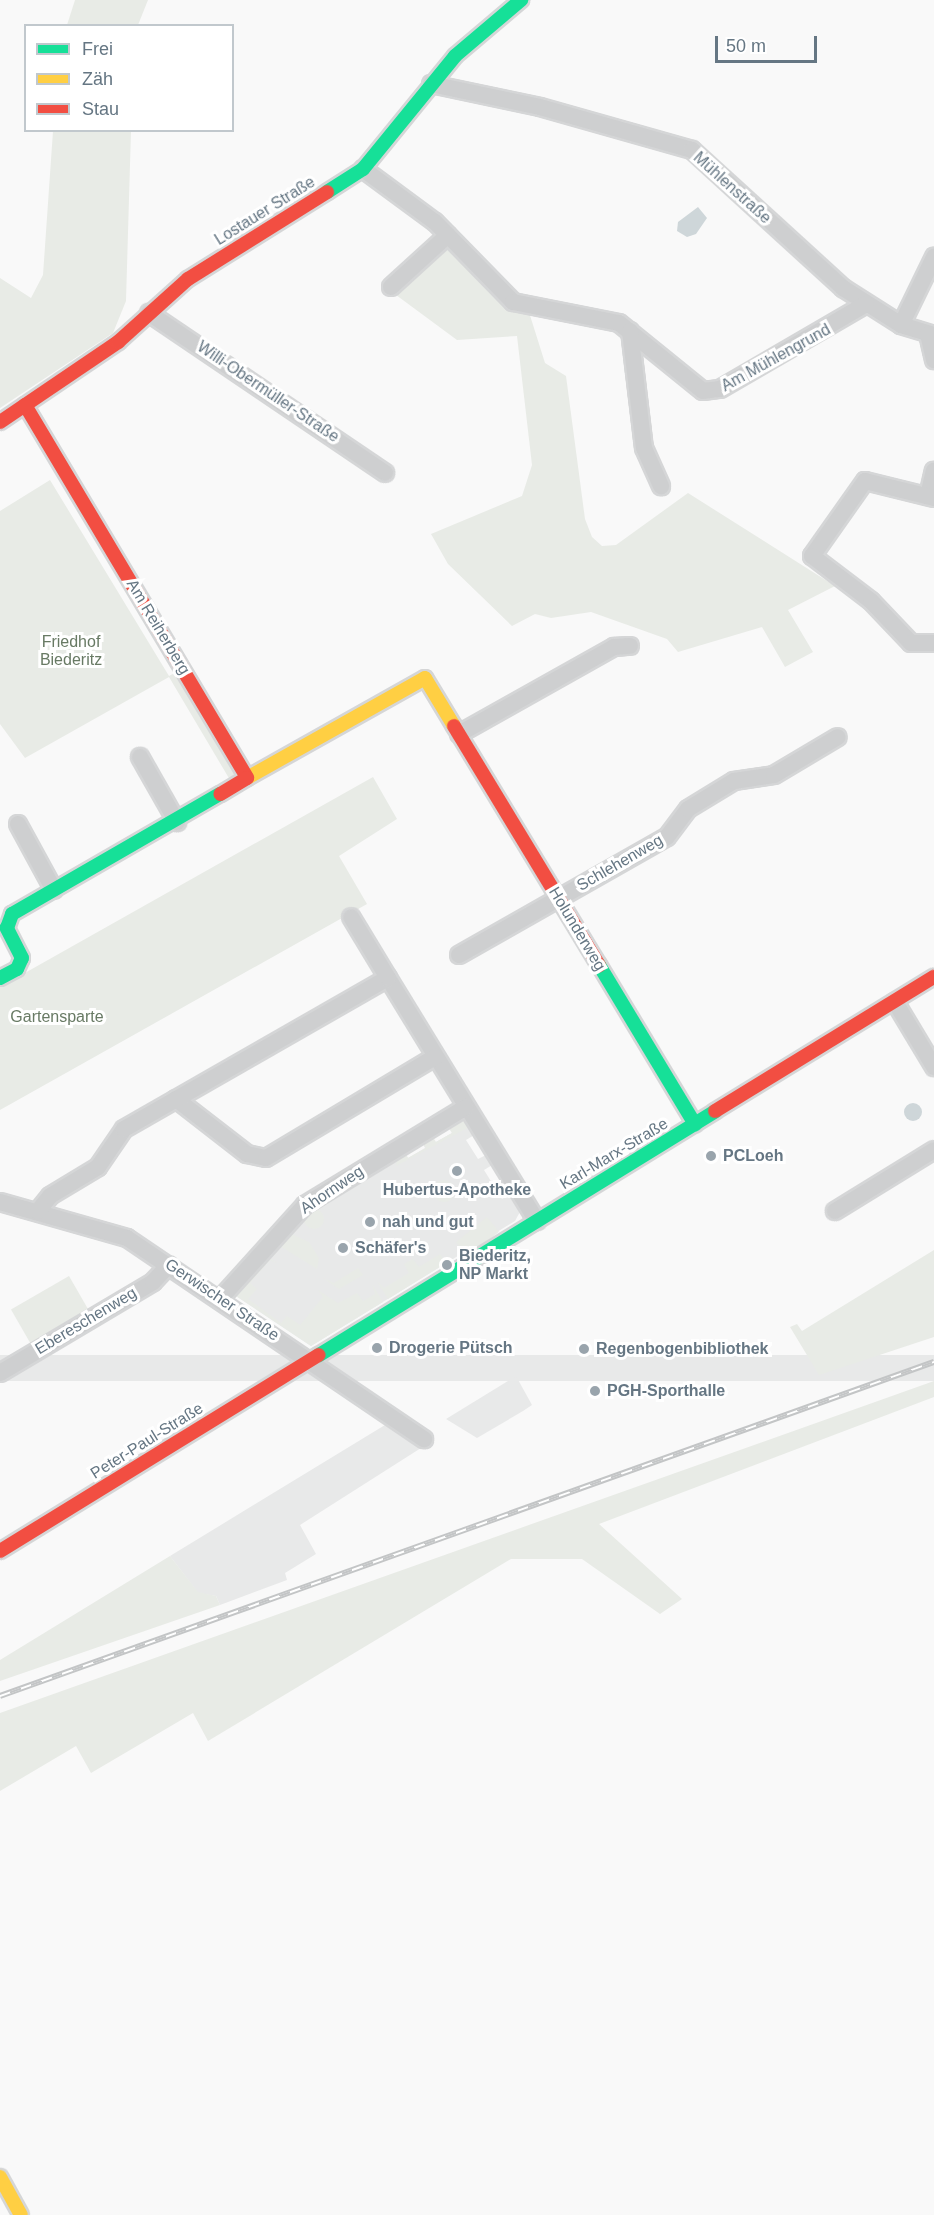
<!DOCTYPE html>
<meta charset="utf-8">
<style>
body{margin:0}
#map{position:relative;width:934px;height:2215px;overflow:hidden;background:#f9f9f9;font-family:Arial,sans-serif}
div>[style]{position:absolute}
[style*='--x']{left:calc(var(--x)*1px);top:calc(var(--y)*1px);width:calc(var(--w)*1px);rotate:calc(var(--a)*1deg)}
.built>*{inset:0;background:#e8e9e9;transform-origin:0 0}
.green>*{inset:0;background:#e8ebe6;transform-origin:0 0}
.round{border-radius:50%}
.water>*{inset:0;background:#ced6d9}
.roads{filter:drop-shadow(2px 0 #d5d6d7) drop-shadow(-2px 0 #d5d6d7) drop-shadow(0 2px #d5d6d7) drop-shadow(0 -2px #d5d6d7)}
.street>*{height:16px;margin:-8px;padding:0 8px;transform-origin:8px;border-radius:8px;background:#cecfd0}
.fast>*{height:14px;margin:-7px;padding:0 7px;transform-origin:7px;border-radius:7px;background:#16e098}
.slow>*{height:14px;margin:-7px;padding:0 7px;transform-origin:7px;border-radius:7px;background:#ffcf43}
.jam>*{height:14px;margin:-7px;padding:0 7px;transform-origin:7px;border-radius:7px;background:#f24e42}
.rail>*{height:6px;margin-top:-3px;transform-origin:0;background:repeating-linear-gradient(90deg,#fff 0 11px,#c3c5c6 0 22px);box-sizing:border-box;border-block:2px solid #c3c5c6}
.dots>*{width:16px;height:16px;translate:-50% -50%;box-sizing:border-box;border:3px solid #fff;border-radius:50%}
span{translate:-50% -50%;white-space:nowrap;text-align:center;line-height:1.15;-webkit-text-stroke:6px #fff;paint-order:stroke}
.street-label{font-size:16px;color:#657683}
.park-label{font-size:16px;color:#687a64}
.poi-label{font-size:16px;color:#657683;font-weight:700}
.left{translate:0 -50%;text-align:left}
.legend{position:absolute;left:24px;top:24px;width:210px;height:108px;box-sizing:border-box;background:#fff;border:2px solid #c1c8cd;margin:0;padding:8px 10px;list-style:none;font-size:18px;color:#657683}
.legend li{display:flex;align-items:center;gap:12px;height:30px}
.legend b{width:30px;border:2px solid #c1c8cd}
.scale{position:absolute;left:715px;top:36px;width:102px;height:27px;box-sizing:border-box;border:3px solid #657683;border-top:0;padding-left:8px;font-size:18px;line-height:21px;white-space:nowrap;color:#657683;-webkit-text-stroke:4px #fff;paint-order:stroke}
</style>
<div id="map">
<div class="built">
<div style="clip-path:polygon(447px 1125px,473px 1129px,476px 1134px,466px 1140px,478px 1159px,488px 1154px,494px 1164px,484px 1170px,502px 1199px,512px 1193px,521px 1210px,515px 1221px,311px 1346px,236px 1296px,309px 1211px,404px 1151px,408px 1158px,425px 1148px,421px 1140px,434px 1143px,452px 1133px)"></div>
<div style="left:934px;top:1355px;width:26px;height:992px;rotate:90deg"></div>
<div style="clip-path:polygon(516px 1376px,532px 1405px,523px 1411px,477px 1438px,446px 1419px)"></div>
<div style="clip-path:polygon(385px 1425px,421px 1448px,300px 1525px,316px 1554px,285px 1573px,287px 1580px,220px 1605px,216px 1596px,198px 1593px,170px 1556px)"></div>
</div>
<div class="green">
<div style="clip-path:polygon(75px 0,148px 0,138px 25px,67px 25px)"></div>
<div style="clip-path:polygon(53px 131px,131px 131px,126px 301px,113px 333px,0 408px,0 278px,31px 298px,43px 275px)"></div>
<div style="clip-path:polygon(447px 246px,528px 309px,545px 363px,566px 376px,585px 519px,592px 537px,602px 546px,616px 545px,688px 493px,835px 586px,788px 610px,813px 652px,785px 667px,762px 627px,678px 652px,667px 639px,591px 612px,551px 618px,535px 614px,512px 626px,448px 564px,431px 534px,522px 496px,532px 465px,517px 336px,457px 340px,392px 292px)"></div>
<div style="clip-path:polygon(50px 480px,169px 676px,178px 671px,237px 767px,233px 785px,169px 677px,25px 758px,0 724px,0 511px)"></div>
<div style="clip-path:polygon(373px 777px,397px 819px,339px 856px,367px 904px,0 1110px,0 987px)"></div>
<div style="clip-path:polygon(464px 1121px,471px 1126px,396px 1166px,398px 1155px,404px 1151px,408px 1158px,426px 1148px,421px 1140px,431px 1134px,436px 1142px,452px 1133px,447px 1124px)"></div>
<div class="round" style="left:433px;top:1180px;width:22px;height:22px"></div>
<div class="round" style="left:304px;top:1209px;width:20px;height:20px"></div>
<div style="left:487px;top:1217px;width:19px;height:40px;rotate:51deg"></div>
<div style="clip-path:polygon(287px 1232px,309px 1242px,319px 1258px,317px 1269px,280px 1246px)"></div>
<div style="clip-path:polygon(934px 1250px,934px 1337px,819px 1375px,790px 1327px,797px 1324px,802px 1331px)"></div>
<div style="clip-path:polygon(440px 1254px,446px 1263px,388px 1299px,377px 1281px,384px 1288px,409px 1273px,404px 1264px,413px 1259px,419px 1267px)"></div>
<div style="clip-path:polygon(267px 1257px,279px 1264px,270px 1260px,250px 1283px,257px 1289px,248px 1299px,281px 1323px,287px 1316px,300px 1325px,323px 1297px,318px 1290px,338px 1303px,357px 1293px,363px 1301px,375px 1294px,372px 1284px,383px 1302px,311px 1346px,236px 1296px)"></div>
<div style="clip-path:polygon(358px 1268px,363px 1275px,339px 1289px,323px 1278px,334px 1283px)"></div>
<div style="left:69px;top:1276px;width:40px;height:67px;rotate:60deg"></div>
<div style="clip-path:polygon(934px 1381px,934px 1397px,599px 1524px,682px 1599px,660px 1614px,582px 1559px,511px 1559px,208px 1741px,193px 1713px,91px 1773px,76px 1746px,0 1791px,0 1713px)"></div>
<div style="clip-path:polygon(170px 1556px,198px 1592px,216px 1596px,220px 1605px,0 1681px,0 1660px)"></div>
</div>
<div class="water">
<div style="clip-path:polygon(698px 207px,707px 218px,696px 234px,687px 237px,677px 231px,678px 222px)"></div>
<div class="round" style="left:904px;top:1103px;width:18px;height:18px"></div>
</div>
<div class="roads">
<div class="street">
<div style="--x:431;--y:84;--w:111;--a:11.9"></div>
<div style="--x:540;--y:107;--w:158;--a:15.8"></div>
<div style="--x:692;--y:150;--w:205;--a:42.4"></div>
<div style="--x:843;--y:288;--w:69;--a:32.5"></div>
<div style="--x:901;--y:325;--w:34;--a:17"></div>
<div style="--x:363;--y:169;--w:89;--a:36.4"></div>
<div style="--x:435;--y:222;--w:112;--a:45.7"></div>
<div style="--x:513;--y:302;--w:108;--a:11.2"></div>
<div style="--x:619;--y:323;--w:108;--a:39"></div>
<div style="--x:703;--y:391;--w:17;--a:-7"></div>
<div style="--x:720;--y:389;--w:169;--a:-30.2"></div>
<div style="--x:391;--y:287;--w:77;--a:-42.4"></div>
<div style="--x:149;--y:313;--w:285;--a:34.1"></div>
<div style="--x:901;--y:325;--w:76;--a:-64.1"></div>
<div style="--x:630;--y:331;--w:118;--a:83.2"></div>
<div style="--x:644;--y:448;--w:42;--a:65.9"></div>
<div style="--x:928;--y:334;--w:27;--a:77"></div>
<div style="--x:928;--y:496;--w:26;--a:-77"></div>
<div style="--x:934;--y:498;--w:71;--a:-166.2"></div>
<div style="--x:865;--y:481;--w:92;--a:125.2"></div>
<div style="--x:812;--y:556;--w:74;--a:37.3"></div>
<div style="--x:871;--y:601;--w:58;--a:46.4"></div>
<div style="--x:911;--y:643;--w:23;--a:0"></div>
<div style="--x:459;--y:734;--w:178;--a:-29.3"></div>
<div style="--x:614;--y:647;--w:16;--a:-4"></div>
<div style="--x:140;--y:757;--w:75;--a:60.4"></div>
<div style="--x:18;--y:824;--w:75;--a:61.4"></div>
<div style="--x:459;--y:955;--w:239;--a:-29.6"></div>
<div style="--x:667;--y:837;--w:35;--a:-53"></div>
<div style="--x:688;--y:809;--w:54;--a:-31.3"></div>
<div style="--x:734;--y:781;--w:40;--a:-8.5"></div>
<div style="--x:774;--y:775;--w:74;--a:-30.7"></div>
<div style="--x:388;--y:978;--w:285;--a:58.5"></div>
<div style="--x:895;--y:1002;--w:76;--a:59"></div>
<div style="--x:176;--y:1099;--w:90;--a:37.8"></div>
<div style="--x:247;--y:1154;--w:19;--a:12"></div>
<div style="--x:266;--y:1158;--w:197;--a:-30.9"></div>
<div style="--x:0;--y:1202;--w:132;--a:15.8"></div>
<div style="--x:127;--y:1238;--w:359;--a:34.1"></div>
<div style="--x:38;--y:1211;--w:19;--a:-51"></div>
<div style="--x:50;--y:1196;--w:56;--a:-31.1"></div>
<div style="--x:98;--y:1167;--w:46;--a:-55.6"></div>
<div style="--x:124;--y:1129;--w:304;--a:-29.8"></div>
<div style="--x:388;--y:978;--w:71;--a:-121.2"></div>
<div style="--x:835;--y:1211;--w:116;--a:-31.6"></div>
<div style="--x:220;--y:1299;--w:127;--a:-47.9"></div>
<div style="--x:305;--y:1205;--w:188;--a:-31.3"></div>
<div style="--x:0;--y:1373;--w:178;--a:-30.7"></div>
<div style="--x:153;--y:1282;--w:23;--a:-47"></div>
</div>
<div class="fast">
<div style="--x:327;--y:192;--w:43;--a:-32.6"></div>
<div style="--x:363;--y:169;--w:146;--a:-50.8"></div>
<div style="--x:455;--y:56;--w:87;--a:-40.3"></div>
<div style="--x:599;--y:965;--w:186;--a:58.9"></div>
<div style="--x:0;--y:978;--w:19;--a:-28"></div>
<div style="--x:17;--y:969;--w:12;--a:-66"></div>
<div style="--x:22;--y:958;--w:34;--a:-117"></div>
<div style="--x:7;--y:928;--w:15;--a:-70"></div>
<div style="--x:12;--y:914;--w:240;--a:-30"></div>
<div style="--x:319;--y:1355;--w:465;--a:-31.6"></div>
</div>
<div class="slow">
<div style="--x:247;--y:778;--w:204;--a:-29.3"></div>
<div style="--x:425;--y:678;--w:56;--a:58.9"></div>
<div style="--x:0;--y:2177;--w:43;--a:61.1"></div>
</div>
<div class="jam">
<div style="--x:25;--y:405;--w:434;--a:59.2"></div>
<div style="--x:247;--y:778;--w:31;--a:149"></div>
<div style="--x:0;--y:422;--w:143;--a:-34.1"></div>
<div style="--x:118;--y:342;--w:94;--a:-42"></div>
<div style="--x:188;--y:279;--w:164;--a:-32"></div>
<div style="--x:454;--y:726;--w:280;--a:58.8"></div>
<div style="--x:715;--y:1111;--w:257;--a:-31.5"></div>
<div style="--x:0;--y:1551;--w:374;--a:-31.6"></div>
</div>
</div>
<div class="rail">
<div style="--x:0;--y:1696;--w:992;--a:-19.68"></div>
</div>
<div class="dots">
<div style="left:711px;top:1156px;background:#99a4ac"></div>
<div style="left:457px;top:1171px;background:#99a4ac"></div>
<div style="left:370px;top:1222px;background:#99a4ac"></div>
<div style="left:343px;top:1248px;background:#99a4ac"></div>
<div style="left:447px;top:1265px;background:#99a4ac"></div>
<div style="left:377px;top:1348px;background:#99a4ac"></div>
<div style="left:584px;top:1349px;background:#99a4ac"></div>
<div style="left:595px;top:1391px;background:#99a4ac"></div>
</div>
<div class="street-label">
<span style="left:732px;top:188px;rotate:42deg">Mühlenstraße</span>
<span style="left:265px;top:211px;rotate:-32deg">Lostauer Straße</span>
<span style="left:776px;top:358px;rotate:-29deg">Am Mühlengrund</span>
<span style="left:268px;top:392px;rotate:34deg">Willi-Obermüller-Straße</span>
<span style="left:158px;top:627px;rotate:59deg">Am Reiherberg</span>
<span style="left:620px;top:863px;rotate:-30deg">Schlehenweg</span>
<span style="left:577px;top:929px;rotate:59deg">Holunderweg</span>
<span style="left:614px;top:1154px;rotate:-31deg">Karl-Marx-Straße</span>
<span style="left:332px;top:1190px;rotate:-34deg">Ahornweg</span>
<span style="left:222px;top:1300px;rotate:34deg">Gerwischer Straße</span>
<span style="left:86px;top:1321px;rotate:-31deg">Ebereschenweg</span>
<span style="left:147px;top:1441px;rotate:-32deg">Peter-Paul-Straße</span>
</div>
<div class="park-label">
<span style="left:71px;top:651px">Friedhof<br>Biederitz</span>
<span style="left:57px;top:1017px">Gartensparte</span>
</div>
<div class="poi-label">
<span class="left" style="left:723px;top:1156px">PCLoeh</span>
<span style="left:457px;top:1190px">Hubertus-Apotheke</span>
<span class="left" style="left:382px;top:1222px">nah und gut</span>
<span class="left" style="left:355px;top:1248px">Schäfer's</span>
<span class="left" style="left:459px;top:1265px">Biederitz,<br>NP Markt</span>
<span class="left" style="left:389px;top:1348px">Drogerie Pütsch</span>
<span class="left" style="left:596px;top:1349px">Regenbogenbibliothek</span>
<span class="left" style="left:607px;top:1391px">PGH-Sporthalle</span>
</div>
<ul class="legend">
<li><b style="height:8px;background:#16e098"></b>Frei</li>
<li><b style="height:8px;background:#ffcf43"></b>Zäh</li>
<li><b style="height:8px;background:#f24e42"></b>Stau</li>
</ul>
<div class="scale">50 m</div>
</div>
